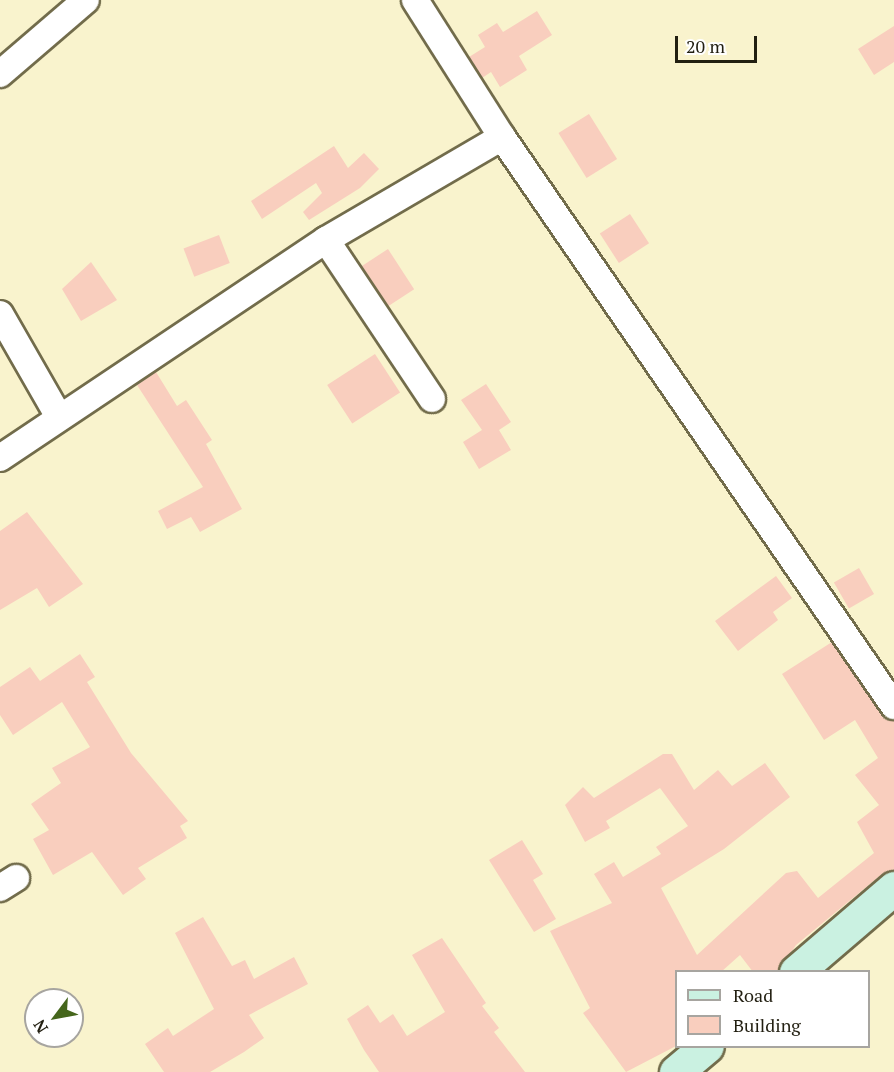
<!DOCTYPE html>
<style>
body{margin:0}
#map{position:relative;width:894px;height:1072px;overflow:hidden;background:#f9f3cd;font-family:"PT Serif",serif}
div>[style]{position:absolute}
[style*='--x']{left:calc(var(--x)*1px);top:calc(var(--y)*1px);width:calc(var(--w)*1px);rotate:calc(var(--a)*1deg)}
.building>*{inset:0;background:#f9cebe;transform-origin:0 0}
.roads{filter:drop-shadow(2px 0 #726c4b) drop-shadow(-2px 0 #726c4b) drop-shadow(0 2px #726c4b) drop-shadow(0 -2px #726c4b)}
.street>*{height:26px;margin:-13px;padding:0 13px;transform-origin:13px;border-radius:13px;background:#fff}
.secondary>*{height:33px;margin:-16.5px;padding:0 16.5px;transform-origin:16.5px;border-radius:16.5px;background:#caf1e1}
span{translate:-50% -50%;white-space:nowrap;text-align:center;line-height:1.15;-webkit-text-stroke:4.5px #fff;paint-order:stroke}
.legend{position:absolute;left:675px;top:970px;width:195px;height:78px;box-sizing:border-box;background:#fff;border:2px solid #a7a5a0;margin:0;padding:8px 10px;list-style:none;font-size:18px;color:#221f11}
.legend li{display:flex;align-items:center;gap:12px;height:30px}
.legend b{width:30px;border:2px solid #a7a5a0}
.north{position:absolute;left:24px;top:988px;width:60px;height:60px;box-sizing:border-box;background:#fff;border:2px solid #a7a5a0;border-radius:50%;rotate:238deg;font-size:16px;font-weight:700;line-height:24px;text-align:center;color:#221f11}
.north::after{content:'';display:block;margin:auto;width:21px;height:27px;background:#45661c;clip-path:polygon(50% 0,100% 100%,50% 72%,0 100%)}
.scale{position:absolute;left:675px;top:36px;width:82px;height:27px;box-sizing:border-box;border:3px solid #221f11;border-top:0;padding-left:8px;font-size:18px;line-height:21px;white-space:nowrap;color:#221f11;-webkit-text-stroke:4px #fff;paint-order:stroke}
</style>
<div id="map">
<div class="building">
<div style="clip-path:polygon(537px 11px,552px 35px,519px 56px,527px 70px,500px 87px,491px 72px,482px 78px,469px 57px,485px 47px,478px 35px,497px 23px,503px 32px)"></div>
<div style="clip-path:polygon(894px 26px,894px 62px,874px 75px,858px 49px)"></div>
<div style="left:589px;top:114px;width:53px;height:36px;rotate:58deg"></div>
<div style="clip-path:polygon(334px 146px,348px 168px,364px 153px,379px 169px,360px 188px,309px 220px,303px 212px,322px 193px,316px 183px,262px 219px,251px 201px)"></div>
<div style="left:630px;top:214px;width:35px;height:36px;rotate:57deg"></div>
<div style="left:219px;top:235px;width:30px;height:38px;rotate:69deg"></div>
<div style="left:388px;top:249px;width:48px;height:32px;rotate:57deg"></div>
<div style="clip-path:polygon(91px 262px,117px 300px,81px 321px,62px 289px)"></div>
<div style="left:375px;top:354px;width:46px;height:57px;rotate:57deg"></div>
<div style="clip-path:polygon(156px 372px,177px 406px,186px 400px,212px 440px,206px 444px,242px 509px,200px 532px,191px 517px,167px 529px,158px 511px,203px 487px,137px 385px)"></div>
<div style="clip-path:polygon(486px 384px,511px 422px,499px 430px,511px 450px,479px 469px,463px 442px,482px 430px,461px 400px)"></div>
<div style="clip-path:polygon(27px 512px,83px 584px,49px 607px,37px 588px,0 610px,0 531px)"></div>
<div style="left:859px;top:568px;width:30px;height:29px;rotate:60deg"></div>
<div style="clip-path:polygon(776px 576px,792px 598px,773px 612px,778px 620px,738px 651px,715px 621px)"></div>
<div style="clip-path:polygon(832px 642px,885px 719px,894px 721px,894px 870px,882px 874px,796px 945px,778px 972px,753px 972px,740px 955px,721px 972px,676px 972px,676px 1046px,626px 1072px,583px 1013px,590px 1008px,550px 931px,612px 903px,594px 874px,614px 862px,623px 877px,661px 854px,656px 847px,688px 826px,660px 788px,606px 821px,610px 828px,585px 842px,565px 805px,583px 787px,594px 798px,663px 754px,672px 754px,694px 790px,718px 770px,732px 786px,765px 763px,790px 797px,724px 849px,661px 888px,697px 955px,786px 873px,797px 871px,818px 898px,874px 853px,857px 822px,879px 805px,855px 775px,878px 758px,855px 720px,824px 740px,782px 674px)"></div>
<div style="clip-path:polygon(80px 654px,95px 677px,87px 682px,131px 753px,188px 821px,180px 826px,187px 838px,138px 868px,146px 879px,123px 895px,92px 852px,53px 875px,33px 839px,49px 830px,31px 804px,61px 783px,52px 768px,90px 747px,62px 702px,13px 735px,0 715px,0 687px,30px 667px,40px 681px)"></div>
<div style="clip-path:polygon(522px 840px,543px 874px,533px 880px,556px 919px,534px 932px,489px 860px)"></div>
<div style="clip-path:polygon(203px 917px,232px 966px,245px 960px,254px 979px,294px 957px,308px 984px,249px 1015px,264px 1038px,244px 1052px,210px 1072px,164px 1072px,145px 1044px,168px 1028px,173px 1036px,214px 1009px,175px 933px)"></div>
<div style="clip-path:polygon(442px 938px,486px 1003px,482px 1006px,499px 1028px,494px 1032px,525px 1072px,379px 1072px,364px 1050px,347px 1019px,368px 1005px,380px 1023px,393px 1014px,407px 1036px,445px 1012px,412px 955px)"></div>
</div>
<div class="roads">
<div class="street">
<div style="--x:415;--y:0;--w:162;--a:57.6"></div>
<div style="--x:502;--y:137;--w:691;--a:55.44"></div>
<div style="--x:0;--y:74;--w:113;--a:-40.7"></div>
<div style="--x:326;--y:240;--w:191;--a:56.3"></div>
<div style="--x:0;--y:314;--w:119;--a:60.2"></div>
<div style="--x:0;--y:458;--w:392;--a:-33.8"></div>
<div style="--x:326;--y:240;--w:204;--a:-30.3"></div>
<div style="--x:0;--y:888;--w:19;--a:-32"></div>
</div>
<div class="secondary">
<div style="--x:796;--y:972;--w:129;--a:-40.6"></div>
<div style="--x:676;--y:1072;--w:40;--a:-40"></div>
</div>
</div>
<ul class="legend">
<li><b style="height:8px;background:#caf1e1"></b>Road</li>
<li><b style="height:16px;background:#f9cebe"></b>Building</li>
</ul>
<div class="north">N</div>
<div class="scale">20 m</div>
</div>
